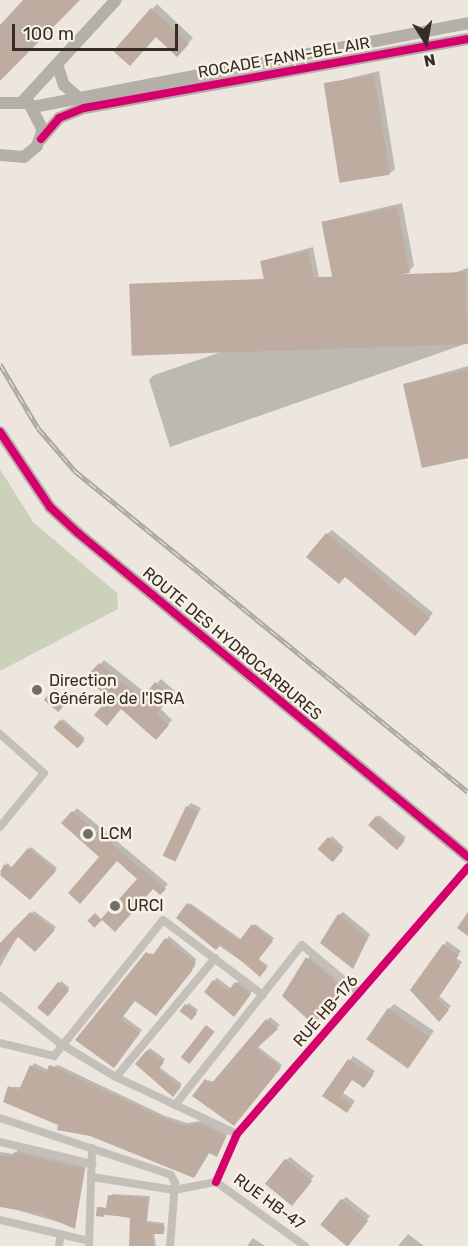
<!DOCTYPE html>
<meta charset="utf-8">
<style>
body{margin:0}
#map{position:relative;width:468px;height:1246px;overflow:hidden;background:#ece6df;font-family:Rubik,sans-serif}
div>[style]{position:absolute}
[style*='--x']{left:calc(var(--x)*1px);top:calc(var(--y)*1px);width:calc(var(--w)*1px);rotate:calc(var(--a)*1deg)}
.green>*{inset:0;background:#ccd1ba}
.shadow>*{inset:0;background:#0003;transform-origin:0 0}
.building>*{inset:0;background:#bfaca1;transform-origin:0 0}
.street>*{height:8px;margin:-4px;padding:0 4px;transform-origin:4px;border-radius:4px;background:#c4bfb9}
.secondary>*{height:12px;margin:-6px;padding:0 6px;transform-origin:6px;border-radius:6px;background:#b5afa9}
.rail>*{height:5px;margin-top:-2.5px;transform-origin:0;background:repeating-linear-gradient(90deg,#f8f1e6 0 9px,#aca7a3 0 18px);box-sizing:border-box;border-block:2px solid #aca7a3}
.cycleway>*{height:8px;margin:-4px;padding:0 4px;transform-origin:4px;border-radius:4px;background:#d6006c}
.dots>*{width:16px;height:16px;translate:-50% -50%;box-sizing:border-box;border:3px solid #f8f1e6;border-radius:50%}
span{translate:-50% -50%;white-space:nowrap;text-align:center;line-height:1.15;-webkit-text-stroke:5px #f8f1e6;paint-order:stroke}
.street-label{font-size:16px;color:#352c27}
.poi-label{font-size:16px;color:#352c27}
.left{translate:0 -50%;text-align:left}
.north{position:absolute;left:396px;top:12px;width:60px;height:60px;-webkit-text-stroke:4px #f8f1e6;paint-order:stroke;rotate:169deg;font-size:16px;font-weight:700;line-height:24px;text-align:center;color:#352c27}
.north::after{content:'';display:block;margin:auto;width:21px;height:27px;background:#352c27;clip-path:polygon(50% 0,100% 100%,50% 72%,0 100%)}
.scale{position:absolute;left:12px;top:24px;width:166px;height:27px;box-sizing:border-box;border:3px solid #352c27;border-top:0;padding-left:8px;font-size:18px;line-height:21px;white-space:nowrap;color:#352c27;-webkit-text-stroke:4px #f8f1e6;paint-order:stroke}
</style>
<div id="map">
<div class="green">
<div style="clip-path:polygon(0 469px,33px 522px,117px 593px,118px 609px,0 671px)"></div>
</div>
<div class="shadow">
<div style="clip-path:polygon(157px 4px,193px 38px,177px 55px,156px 36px,115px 51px)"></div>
<div style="clip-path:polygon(379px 71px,395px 169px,389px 174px,326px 84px)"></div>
<div style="clip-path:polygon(402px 203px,414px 266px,409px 271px,322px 222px)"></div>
<div style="clip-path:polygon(313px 247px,322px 293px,317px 298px,261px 261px)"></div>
<div style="clip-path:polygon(468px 268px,468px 343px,170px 447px,149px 380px,154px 375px)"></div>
<div style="clip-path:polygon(468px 366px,468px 456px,405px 384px)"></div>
<div style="clip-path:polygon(332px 530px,433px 613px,419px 629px,327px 534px)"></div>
<div style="clip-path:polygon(104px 660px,147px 694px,161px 679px,175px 691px,160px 708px,172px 720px,160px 734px,88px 678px)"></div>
<div style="left:55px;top:688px;width:17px;height:16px;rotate:40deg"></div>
<div style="left:63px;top:719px;width:29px;height:11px;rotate:41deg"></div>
<div style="clip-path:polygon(191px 803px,201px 808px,173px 859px,187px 807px)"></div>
<div style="clip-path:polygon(77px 808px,168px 884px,160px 893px,117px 859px,101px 857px,63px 823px)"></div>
<div style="left:379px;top:815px;width:35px;height:13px;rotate:40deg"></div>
<div style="left:332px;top:836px;width:16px;height:18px;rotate:43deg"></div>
<div style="clip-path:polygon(31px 847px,57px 868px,30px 898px,0 871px,7px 863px,13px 868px)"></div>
<div style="clip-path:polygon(190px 903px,242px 940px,255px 924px,274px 938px,258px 958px,268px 966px,261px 974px,178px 918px)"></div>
<div style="clip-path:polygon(34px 911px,56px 927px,35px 950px,18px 936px,0 967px,0 947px)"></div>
<div style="clip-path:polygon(343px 912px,370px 934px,353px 967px,339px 915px)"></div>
<div style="clip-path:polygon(169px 936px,196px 959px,195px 966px,158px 1011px,135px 999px,123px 1016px,142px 1030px,117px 1063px,78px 1039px,147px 953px,155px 954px)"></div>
<div style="clip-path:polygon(447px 941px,461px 951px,456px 958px,462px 962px,439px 996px,451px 1006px,443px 1016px,412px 990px)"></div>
<div style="clip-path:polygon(311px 954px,337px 977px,341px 990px,318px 1020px,284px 996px)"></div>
<div style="clip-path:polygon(217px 978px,232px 989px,239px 980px,253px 990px,237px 1012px,214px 981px)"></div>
<div style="left:61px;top:981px;width:11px;height:34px;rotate:38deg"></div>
<div style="clip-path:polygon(189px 1003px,198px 1010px,191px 1018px,181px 1011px)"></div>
<div style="clip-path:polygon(394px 1004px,434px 1031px,408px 1066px,389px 1009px)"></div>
<div style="clip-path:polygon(270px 1017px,280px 1025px,257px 1046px,282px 1065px,237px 1121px,207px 1080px,215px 1082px)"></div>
<div style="clip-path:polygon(150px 1048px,165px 1059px,159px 1067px,182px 1084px,173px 1095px,137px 1064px)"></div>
<div style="clip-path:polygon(353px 1056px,375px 1071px,368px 1082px,353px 1078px,343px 1093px,355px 1101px,351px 1107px,324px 1095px)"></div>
<div style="clip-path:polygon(34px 1063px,48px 1070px,58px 1065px,165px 1116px,187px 1123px,201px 1121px,228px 1133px,219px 1152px,210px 1152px,196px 1174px,10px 1087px,22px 1087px)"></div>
<div style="clip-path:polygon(18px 1149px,86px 1165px,75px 1227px,0 1205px,0 1152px,15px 1154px)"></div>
<div style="clip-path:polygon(290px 1157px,314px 1176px,295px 1200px,286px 1160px)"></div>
<div style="clip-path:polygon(112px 1194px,150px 1196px,147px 1221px,164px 1223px,165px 1231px,154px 1233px,156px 1246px,131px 1246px,131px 1217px,104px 1215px,99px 1207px,107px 1208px)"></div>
<div style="clip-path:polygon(346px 1197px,370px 1216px,351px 1240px,342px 1200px)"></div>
<div style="clip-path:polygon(408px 1234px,424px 1246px,398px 1246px)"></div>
<div style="clip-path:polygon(253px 1238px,265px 1246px,247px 1246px)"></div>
</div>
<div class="building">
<div style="clip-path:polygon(23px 0,80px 0,0 81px,0 25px)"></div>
<div style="clip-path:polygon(151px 8px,189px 44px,177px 57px,156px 37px,130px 66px,113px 51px)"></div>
<div style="left:374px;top:75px;width:101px;height:51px;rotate:81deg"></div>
<div style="left:397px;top:207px;width:67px;height:77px;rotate:79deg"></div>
<div style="left:308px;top:251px;width:49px;height:49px;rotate:78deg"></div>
<div style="left:465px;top:272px;width:72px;height:336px;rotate:88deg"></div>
<div style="clip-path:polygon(468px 369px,468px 458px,422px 468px,403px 384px)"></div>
<div style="clip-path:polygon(326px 533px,430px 618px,415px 636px,345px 577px,339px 584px,306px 557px)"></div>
<div style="clip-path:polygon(99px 663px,142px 698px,155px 682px,171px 697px,156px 714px,169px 725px,156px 740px,121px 709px,107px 726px,94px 715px,109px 698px,85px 678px)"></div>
<div style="left:52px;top:690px;width:19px;height:13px;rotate:39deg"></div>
<div style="left:60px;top:720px;width:32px;height:10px;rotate:41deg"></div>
<div style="left:186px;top:806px;width:14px;height:55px;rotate:25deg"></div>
<div style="clip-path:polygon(72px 811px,166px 889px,160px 895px,153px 889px,115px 932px,101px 919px,137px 879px,117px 861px,80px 904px,68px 893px,99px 857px,61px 823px)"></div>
<div style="left:376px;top:816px;width:38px;height:12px;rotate:41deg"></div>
<div style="left:328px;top:837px;width:20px;height:16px;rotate:41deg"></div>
<div style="clip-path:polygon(28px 848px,56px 871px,30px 900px,0 875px,4px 864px,10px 869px)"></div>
<div style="clip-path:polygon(187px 903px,239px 941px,252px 924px,273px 941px,258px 960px,267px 968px,260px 977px,221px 944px,216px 950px,176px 918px)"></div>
<div style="clip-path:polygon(30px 912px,55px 930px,35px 952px,18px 937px,0 959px,0 943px)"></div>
<div style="clip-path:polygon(468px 912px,468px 936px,457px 928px)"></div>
<div style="left:95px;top:913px;width:10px;height:11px;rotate:45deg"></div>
<div style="clip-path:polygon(338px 914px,368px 938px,353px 969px,320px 943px)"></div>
<div style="clip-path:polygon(165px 938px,194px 962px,192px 971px,156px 1016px,135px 1001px,121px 1019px,140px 1033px,114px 1068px,75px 1040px,146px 952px,152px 956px)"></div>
<div style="clip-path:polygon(443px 944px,459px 955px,454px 962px,460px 966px,437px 1000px,449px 1010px,439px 1022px,410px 990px)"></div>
<div style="clip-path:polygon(306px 957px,334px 980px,338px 995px,314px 1025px,282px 996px)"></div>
<div style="clip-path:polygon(213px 980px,228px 991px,235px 982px,251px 994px,234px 1017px,204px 992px)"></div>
<div style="left:58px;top:982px;width:14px;height:33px;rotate:39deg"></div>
<div style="left:185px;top:1004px;width:15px;height:9px;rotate:37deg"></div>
<div style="left:388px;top:1008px;width:51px;height:38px;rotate:35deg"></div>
<div style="clip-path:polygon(266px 1019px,278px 1029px,256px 1049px,281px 1068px,234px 1126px,192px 1096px,205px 1079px,211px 1084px)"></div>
<div style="left:206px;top:1025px;width:11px;height:41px;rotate:38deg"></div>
<div style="clip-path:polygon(147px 1050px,164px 1062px,158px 1070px,181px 1087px,173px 1097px,135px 1064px)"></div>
<div style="clip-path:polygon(348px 1059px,373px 1075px,364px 1088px,352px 1080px,340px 1097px,352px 1105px,347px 1113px,322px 1096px)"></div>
<div style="clip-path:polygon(30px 1065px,46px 1073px,49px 1065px,55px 1067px,162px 1118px,184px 1126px,198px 1123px,226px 1136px,217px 1157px,209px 1153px,194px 1178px,90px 1136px,57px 1130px,58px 1125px,3px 1102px,8px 1086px,19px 1090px)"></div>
<div style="clip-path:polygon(14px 1152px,84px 1169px,75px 1229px,41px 1214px,0 1207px,0 1155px,13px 1157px)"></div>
<div style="left:285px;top:1159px;width:35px;height:32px;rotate:39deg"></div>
<div style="clip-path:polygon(108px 1195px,148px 1198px,146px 1223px,163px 1225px,164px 1234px,152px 1234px,154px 1246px,129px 1246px,130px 1218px,105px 1214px)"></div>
<div style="left:341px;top:1199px;width:35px;height:33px;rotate:39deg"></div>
<div style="left:97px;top:1207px;width:8px;height:9px;rotate:7deg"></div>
</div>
<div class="street">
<div style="--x:0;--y:734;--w:59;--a:41.6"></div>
<div style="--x:44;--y:773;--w:70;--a:129.2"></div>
<div style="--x:0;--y:996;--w:78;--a:38.2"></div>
<div style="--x:61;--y:1044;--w:64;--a:31"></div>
<div style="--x:116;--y:1077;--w:134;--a:25.2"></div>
<div style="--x:0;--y:1043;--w:56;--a:13.5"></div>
<div style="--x:54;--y:1056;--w:174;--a:-51.3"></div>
<div style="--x:163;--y:920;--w:125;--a:36.9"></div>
<div style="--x:116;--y:1077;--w:155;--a:-50.2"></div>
<div style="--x:175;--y:1105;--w:204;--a:-51.6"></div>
<div style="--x:302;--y:945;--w:75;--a:40.1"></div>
<div style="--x:0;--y:1118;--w:180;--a:18.4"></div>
<div style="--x:171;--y:1175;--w:9;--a:63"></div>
<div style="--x:175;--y:1183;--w:63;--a:94.5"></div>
<div style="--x:0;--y:1142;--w:95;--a:13.4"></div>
<div style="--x:92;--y:1177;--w:83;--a:9"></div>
<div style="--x:174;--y:1190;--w:43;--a:-10.8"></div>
<div style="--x:216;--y:1182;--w:52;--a:-66.4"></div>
<div style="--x:237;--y:1134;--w:353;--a:-49.1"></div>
<div style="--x:216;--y:1182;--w:110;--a:35.7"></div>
<div style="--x:0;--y:1220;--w:91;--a:13.3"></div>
<div style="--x:59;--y:1246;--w:12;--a:-81"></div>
<div style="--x:89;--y:1246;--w:98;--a:-88.2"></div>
</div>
<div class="secondary">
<div style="--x:57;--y:64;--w:22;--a:72"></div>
<div style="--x:64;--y:85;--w:21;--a:41"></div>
<div style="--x:23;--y:101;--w:137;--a:-47.4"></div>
<div style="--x:0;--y:103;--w:29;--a:0"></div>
<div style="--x:29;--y:103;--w:30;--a:63"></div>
<div style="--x:43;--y:130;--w:17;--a:111"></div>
<div style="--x:37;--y:146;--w:17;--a:140"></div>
<div style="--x:24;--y:157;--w:24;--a:-175"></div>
<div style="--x:33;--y:107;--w:443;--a:-10.9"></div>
<div style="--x:41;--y:139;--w:28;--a:-49"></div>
<div style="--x:59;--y:118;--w:27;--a:-22"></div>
<div style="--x:84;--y:108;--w:390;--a:-10.2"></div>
<div style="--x:0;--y:432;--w:90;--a:56.3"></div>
<div style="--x:50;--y:507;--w:38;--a:43"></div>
<div style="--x:78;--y:533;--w:507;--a:39.72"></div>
</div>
<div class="rail">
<div style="--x:0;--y:364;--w:74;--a:59.3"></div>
<div style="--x:38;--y:428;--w:57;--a:49.3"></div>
<div style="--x:75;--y:471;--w:507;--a:39.24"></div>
</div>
<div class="cycleway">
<div style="--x:41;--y:139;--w:28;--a:-49"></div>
<div style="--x:59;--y:118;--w:27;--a:-22"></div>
<div style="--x:84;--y:108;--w:390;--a:-10.2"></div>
<div style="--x:0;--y:432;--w:90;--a:56.3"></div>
<div style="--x:50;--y:507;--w:38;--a:43"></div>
<div style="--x:78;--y:533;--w:507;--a:39.72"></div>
<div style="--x:216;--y:1182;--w:52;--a:-66.4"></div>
<div style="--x:237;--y:1134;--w:353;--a:-49.1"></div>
</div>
<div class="dots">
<div style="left:37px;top:690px;background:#756d67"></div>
<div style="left:88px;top:834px;background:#756d67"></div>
<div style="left:115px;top:906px;background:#756d67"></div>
</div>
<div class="street-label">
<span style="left:284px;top:58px;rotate:-10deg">ROCADE FANN-BEL AIR</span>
<span style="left:232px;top:644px;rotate:40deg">ROUTE DES HYDROCARBURES</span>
<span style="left:326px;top:1011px;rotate:-49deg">RUE HB-176</span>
<span style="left:269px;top:1202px;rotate:36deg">RUE HB-47</span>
</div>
<div class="poi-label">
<span class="left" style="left:49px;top:690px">Direction<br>Générale de l'ISRA</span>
<span class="left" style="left:100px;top:834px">LCM</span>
<span class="left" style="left:127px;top:906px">URCI</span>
</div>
<div class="north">N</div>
<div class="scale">100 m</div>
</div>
